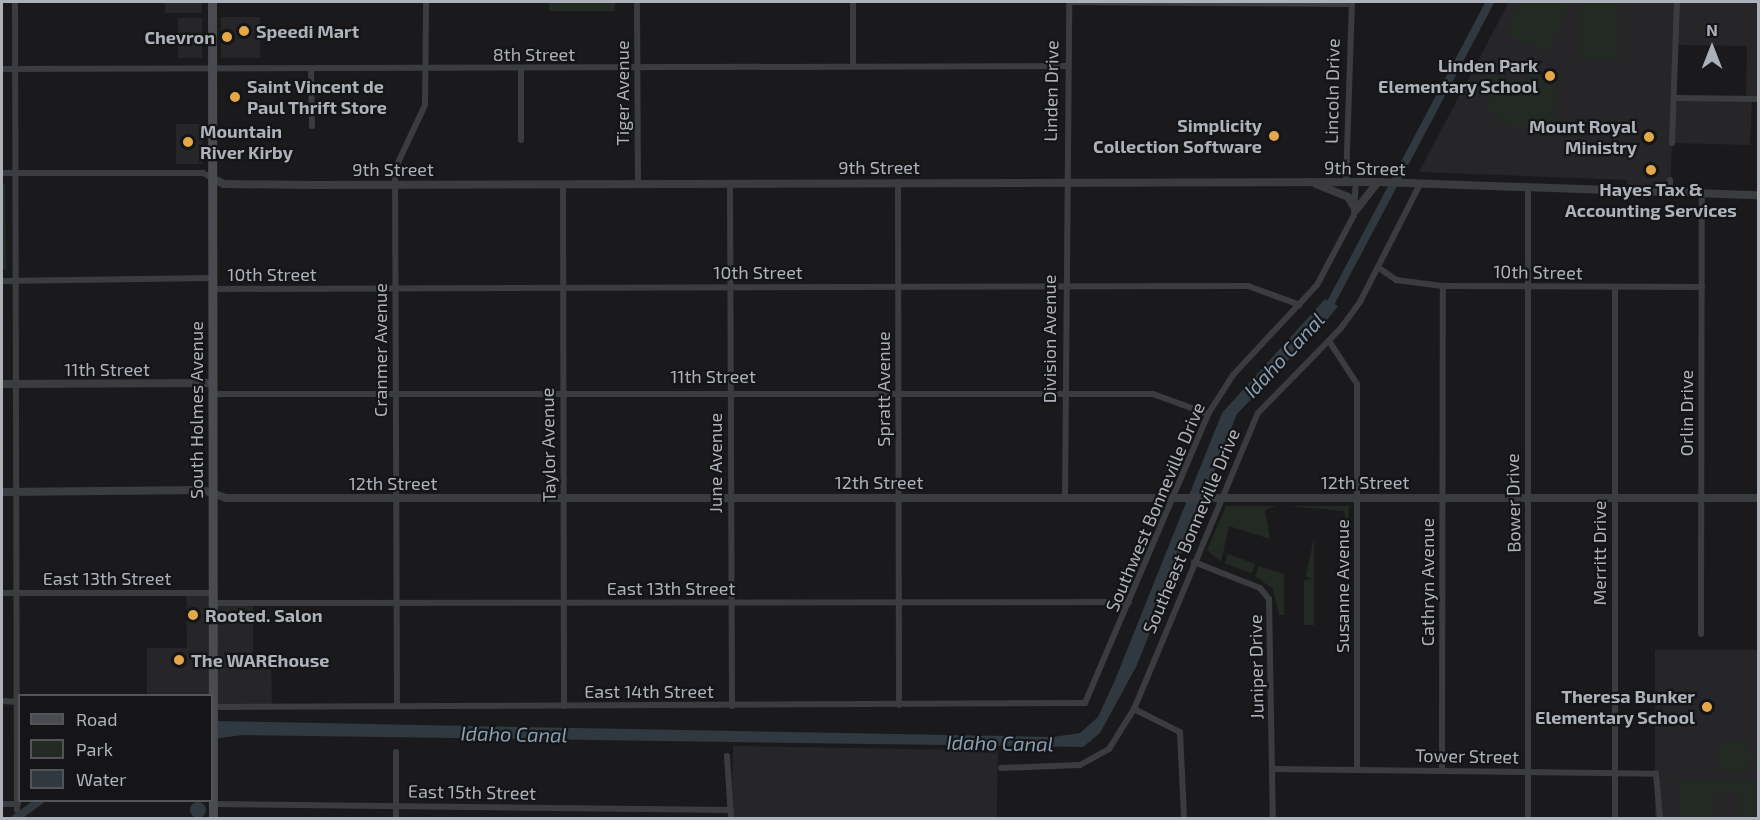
<!DOCTYPE html>
<style>
body{margin:0}
#map{position:relative;width:1760px;height:820px;overflow:hidden;background:#1a1a1c;font-family:"Exo 2",sans-serif}
div>[style]{position:absolute}
[style*='--x']{left:calc(var(--x)*1px);top:calc(var(--y)*1px);width:calc(var(--w)*1px);rotate:calc(var(--a)*1deg)}
.built>*{inset:0;background:#262629;transform-origin:0 0}
.green>*{inset:0;background:#222a23;transform-origin:0 0}
.round{border-radius:50%}
.water>*{inset:0;background:#30393f}
.canal>*{height:8px;margin:-4px;padding:0 4px;transform-origin:4px;border-radius:4px;background:#30393f}
.minor>*{height:6px;margin:-3px;padding:0 3px;transform-origin:3px;border-radius:3px;background:#3b3c40}
.tertiary>*{height:8px;margin:-4px;padding:0 4px;transform-origin:4px;border-radius:4px;background:#3b3c40}
.secondary>*{height:9px;margin:-4.5px;padding:0 4.5px;transform-origin:4.5px;border-radius:4.5px;background:#494b50}
.dots>*{width:16px;height:16px;translate:-50% -50%;box-sizing:border-box;border:3px solid #151517;border-radius:50%}
span{translate:-50% -50%;white-space:nowrap;text-align:center;line-height:1.15;-webkit-text-stroke:4.5px #151517;paint-order:stroke}
.poi-label{font-size:18px;color:#adb2ba;font-weight:700}
.left{translate:0 -50%;text-align:left}
.right{translate:-100% -50%;text-align:right}
.street-label{font-size:18px;color:#adb2ba}
.water-label{font-size:20px;color:#88a0b2;font-style:italic}
.frame{position:absolute;inset:0;border:3px solid #adb2ba;pointer-events:none}
.legend{position:absolute;left:18px;top:694px;width:195px;height:108px;box-sizing:border-box;background:#151517;border:2px solid #525458;margin:0;padding:8px 10px;list-style:none;font-size:18px;color:#adb2ba}
.legend li{display:flex;align-items:center;gap:12px;height:30px}
.legend b{width:30px;border:2px solid #525458}
.north{position:absolute;left:1682px;top:18px;width:60px;height:60px;-webkit-text-stroke:4px #151517;paint-order:stroke;rotate:0deg;font-size:16px;font-weight:700;line-height:24px;text-align:center;color:#adb2ba}
.north::after{content:'';display:block;margin:auto;width:21px;height:27px;background:#adb2ba;clip-path:polygon(50% 0,100% 100%,50% 72%,0 100%)}
</style>
<div id="map">
<div class="built">
<div style="left:165px;top:2px;width:37px;height:11px"></div>
<div style="clip-path:polygon(evenodd,1509px 2px,1758px 2px,1758px 99px,1752px 100px,1750px 145px,1672px 143px,1670px 192px,1627px 190px,1627px 180px,1419px 172px,1509px 2px,1675px 45px,1747px 46px,1746px 99px,1674px 97px,1675px 45px)"></div>
<div style="left:260px;top:17px;width:41px;height:39px;rotate:90deg"></div>
<div style="left:178px;top:18px;width:24px;height:40px"></div>
<div style="left:176px;top:124px;width:26px;height:40px"></div>
<div style="clip-path:polygon(186px 593px,212px 593px,213px 603px,253px 603px,253px 655px,271px 656px,272px 707px,213px 707px,212px 696px,147px 695px,147px 648px,187px 648px)"></div>
<div style="left:1655px;top:650px;width:103px;height:168px"></div>
<div style="left:733px;top:746px;width:265px;height:72px;rotate:1deg"></div>
</div>
<div class="green">
<div style="left:549px;top:2px;width:66px;height:9px"></div>
<div style="clip-path:polygon(1521px 2px,1570px 2px,1548px 52px,1506px 34px)"></div>
<div style="left:1580px;top:2px;width:39px;height:58px"></div>
<div style="clip-path:polygon(1487px 71px,1525px 87px,1531px 72px,1556px 72px,1555px 130px,1501px 125px,1501px 115px,1487px 109px,1493px 94px,1480px 89px)"></div>
<div style="clip-path:polygon(2px 184px,5px 184px,6px 269px,2px 269px)"></div>
<div style="clip-path:polygon(1226px 506px,1276px 506px,1265px 510px,1270px 539px,1229px 526px,1221px 562px,1207px 550px)"></div>
<div style="clip-path:polygon(1288px 506px,1349px 506px,1348px 531px,1344px 511px)"></div>
<div style="clip-path:polygon(1349px 536px,1348px 566px,1338px 566px,1341px 538px)"></div>
<div style="clip-path:polygon(1314px 538px,1314px 625px,1304px 625px,1304px 580px,1313px 579px,1306px 576px)"></div>
<div style="left:1228px;top:554px;width:29px;height:10px;rotate:20deg"></div>
<div style="clip-path:polygon(1259px 566px,1284px 574px,1284px 615px,1279px 615px,1273px 589px,1255px 576px)"></div>
<div class="round" style="left:1717px;top:740px;width:34px;height:34px"></div>
<div style="clip-path:polygon(1674px 781px,1758px 781px,1758px 818px,1741px 818px,1741px 791px,1713px 791px,1713px 818px,1682px 818px,1682px 788px)"></div>
</div>
<div class="water">
<div style="clip-path:polygon(1325px 299px,1338px 306px,1331px 315px,1237px 414px,1137px 665px,1100px 733px,1083px 747px,243px 735px,212px 739px,212px 721px,1053px 737px,1080px 733px,1098px 717px,1115px 680px,1222px 413px)"></div>
<div class="round" style="left:190px;top:802px;width:16px;height:16px"></div>
</div>
<div class="canal">
<div style="--x:1327;--y:310;--w:348;--a:-62.1"></div>
<div style="--x:16;--y:818;--w:31;--a:-36"></div>
</div>
<div class="minor">
<div style="--x:15;--y:2;--w:808;--a:89.86"></div>
<div style="--x:637;--y:2;--w:182;--a:89.7"></div>
<div style="--x:853;--y:2;--w:64;--a:90"></div>
<div style="--x:1069;--y:2;--w:282;--a:0.4"></div>
<div style="--x:311;--y:68;--w:58;--a:89"></div>
<div style="--x:2;--y:69;--w:1064;--a:-0.16"></div>
<div style="--x:521;--y:69;--w:71;--a:90"></div>
<div style="--x:1674;--y:98;--w:84;--a:0.7"></div>
<div style="--x:1672;--y:143;--w:141;--a:-88"></div>
<div style="--x:2;--y:173;--w:201;--a:0"></div>
<div style="--x:203;--y:173;--w:10;--a:29"></div>
<div style="--x:898;--y:182;--w:523;--a:89.89"></div>
<div style="--x:1346;--y:182;--w:180;--a:-88.1"></div>
<div style="--x:730;--y:183;--w:523;--a:89.78"></div>
<div style="--x:563;--y:184;--w:522;--a:89.89"></div>
<div style="--x:1528;--y:187;--w:631;--a:90"></div>
<div style="--x:1670;--y:192;--w:12;--a:-90"></div>
<div style="--x:1379;--y:268;--w:21;--a:35"></div>
<div style="--x:1396;--y:280;--w:47;--a:7.3"></div>
<div style="--x:1443;--y:286;--w:259;--a:0.2"></div>
<div style="--x:2;--y:281;--w:210;--a:-0.8"></div>
<div style="--x:1615;--y:287;--w:531;--a:90"></div>
<div style="--x:213;--y:289;--w:1035;--a:-0.17"></div>
<div style="--x:1248;--y:286;--w:55;--a:20.1"></div>
<div style="--x:1329;--y:341;--w:51;--a:56.9"></div>
<div style="--x:1357;--y:384;--w:385;--a:90"></div>
<div style="--x:214;--y:394;--w:939;--a:0"></div>
<div style="--x:1153;--y:394;--w:59;--a:20"></div>
<div style="--x:1065;--y:497;--w:495;--a:-89.5"></div>
<div style="--x:1194;--y:562;--w:71;--a:21.5"></div>
<div style="--x:1260;--y:588;--w:14;--a:51"></div>
<div style="--x:1269;--y:599;--w:219;--a:89"></div>
<div style="--x:2;--y:593;--w:210;--a:0"></div>
<div style="--x:213;--y:603;--w:916;--a:-0.06"></div>
<div style="--x:1701;--y:634;--w:441;--a:-89.9"></div>
<div style="--x:2;--y:701;--w:17;--a:3"></div>
<div style="--x:397;--y:706;--w:537;--a:-90.21"></div>
<div style="--x:395;--y:169;--w:71;--a:-64.9"></div>
<div style="--x:425;--y:105;--w:103;--a:-89.4"></div>
<div style="--x:213;--y:707;--w:872;--a:-0.26"></div>
<div style="--x:1085;--y:703;--w:314;--a:-66.9"></div>
<div style="--x:1208;--y:414;--w:46;--a:-57.3"></div>
<div style="--x:1233;--y:375;--w:123;--a:-47"></div>
<div style="--x:1317;--y:285;--w:79;--a:-62.1"></div>
<div style="--x:1354;--y:215;--w:33;--a:-87"></div>
<div style="--x:1134;--y:709;--w:51;--a:26.6"></div>
<div style="--x:1180;--y:732;--w:86;--a:87.3"></div>
<div style="--x:727;--y:756;--w:62;--a:86.3"></div>
<div style="--x:1001;--y:768;--w:79;--a:-2.2"></div>
<div style="--x:1080;--y:765;--w:33;--a:-29"></div>
<div style="--x:1109;--y:749;--w:47;--a:-58"></div>
<div style="--x:1134;--y:709;--w:321;--a:-67.3"></div>
<div style="--x:1258;--y:413;--w:119;--a:-45.7"></div>
<div style="--x:1341;--y:328;--w:34;--a:-54"></div>
<div style="--x:1361;--y:300;--w:130;--a:-63"></div>
<div style="--x:1273;--y:769;--w:383;--a:0.7"></div>
<div style="--x:1656;--y:774;--w:44;--a:84.8"></div>
<div style="--x:1442;--y:770;--w:484;--a:-89.9"></div>
<div style="--x:2;--y:804;--w:16;--a:0"></div>
<div style="--x:213;--y:804;--w:518;--a:0.66"></div>
<div style="--x:396;--y:818;--w:66;--a:-90"></div>
</div>
<div class="tertiary">
<div style="--x:212;--y:178;--w:13;--a:27"></div>
<div style="--x:224;--y:184;--w:88;--a:0.7"></div>
<div style="--x:312;--y:185;--w:1067;--a:-0.16"></div>
<div style="--x:1379;--y:182;--w:379;--a:2"></div>
<div style="--x:1316;--y:184;--w:35;--a:22"></div>
<div style="--x:1348;--y:197;--w:15;--a:58"></div>
<div style="--x:1356;--y:210;--w:34;--a:-52"></div>
<div style="--x:2;--y:384;--w:211;--a:-0.3"></div>
<div style="--x:2;--y:492;--w:201;--a:-0.6"></div>
<div style="--x:203;--y:490;--w:24;--a:19"></div>
<div style="--x:226;--y:498;--w:1532;--a:0"></div>
</div>
<div class="secondary">
<div style="--x:212;--y:2;--w:816;--a:89.93"></div>
</div>
<div class="dots">
<div style="left:244px;top:31px;background:#e5a849"></div>
<div style="left:227px;top:37px;background:#e5a849"></div>
<div style="left:1550px;top:76px;background:#e5a849"></div>
<div style="left:235px;top:97px;background:#e5a849"></div>
<div style="left:1274px;top:136px;background:#e5a849"></div>
<div style="left:1649px;top:137px;background:#e5a849"></div>
<div style="left:188px;top:142px;background:#e5a849"></div>
<div style="left:1651px;top:170px;background:#e5a849"></div>
<div style="left:193px;top:615px;background:#e5a849"></div>
<div style="left:179px;top:660px;background:#e5a849"></div>
<div style="left:1707px;top:707px;background:#e5a849"></div>
</div>
<div class="poi-label">
<span class="left" style="left:256px;top:31px">Speedi Mart</span>
<span class="right" style="left:215px;top:37px">Chevron</span>
<span class="right" style="left:1538px;top:76px">Linden Park<br>Elementary School</span>
<span class="left" style="left:247px;top:97px">Saint Vincent de<br>Paul Thrift Store</span>
<span class="right" style="left:1262px;top:136px">Simplicity<br>Collection Software</span>
<span class="right" style="left:1637px;top:137px">Mount Royal<br>Ministry</span>
<span class="left" style="left:200px;top:142px">Mountain<br>River Kirby</span>
<span style="left:1651px;top:200px">Hayes Tax &amp;<br>Accounting Services</span>
<span class="left" style="left:205px;top:615px">Rooted. Salon</span>
<span class="left" style="left:191px;top:660px">The WAREhouse</span>
<span class="right" style="left:1695px;top:707px">Theresa Bunker<br>Elementary School</span>
</div>
<div class="street-label">
<span style="left:534px;top:54px">8th Street</span>
<span style="left:1051px;top:91px;rotate:-89deg">Linden Drive</span>
<span style="left:1332px;top:91px;rotate:-89deg">Lincoln Drive</span>
<span style="left:622px;top:93px;rotate:-90deg">Tiger Avenue</span>
<span style="left:879px;top:167px">9th Street</span>
<span style="left:1365px;top:168px;rotate:1deg">9th Street</span>
<span style="left:393px;top:169px">9th Street</span>
<span style="left:758px;top:272px">10th Street</span>
<span style="left:1538px;top:272px;rotate:1deg">10th Street</span>
<span style="left:272px;top:274px">10th Street</span>
<span style="left:1049px;top:339px;rotate:-90deg">Division Avenue</span>
<span style="left:380px;top:350px;rotate:-90deg">Cranmer Avenue</span>
<span style="left:107px;top:369px">11th Street</span>
<span style="left:713px;top:376px">11th Street</span>
<span style="left:883px;top:389px;rotate:-90deg">Spratt Avenue</span>
<span style="left:196px;top:410px;rotate:-90deg">South Holmes Avenue</span>
<span style="left:1686px;top:413px;rotate:-90deg">Orlin Drive</span>
<span style="left:548px;top:445px;rotate:-91deg">Taylor Avenue</span>
<span style="left:715px;top:463px;rotate:-90deg">June Avenue</span>
<span style="left:879px;top:482px">12th Street</span>
<span style="left:1365px;top:482px">12th Street</span>
<span style="left:393px;top:483px">12th Street</span>
<span style="left:1513px;top:503px;rotate:-91deg">Bower Drive</span>
<span style="left:1155px;top:507px;rotate:-67deg">Southwest Bonneville Drive</span>
<span style="left:1191px;top:531px;rotate:-67deg">Southeast Bonneville Drive</span>
<span style="left:1599px;top:553px;rotate:-90deg">Merritt Drive</span>
<span style="left:107px;top:578px">East 13th Street</span>
<span style="left:1427px;top:582px;rotate:-90deg">Cathryn Avenue</span>
<span style="left:1342px;top:586px;rotate:-90deg">Susanne Avenue</span>
<span style="left:671px;top:588px">East 13th Street</span>
<span style="left:1256px;top:667px;rotate:-91deg">Juniper Drive</span>
<span style="left:649px;top:691px">East 14th Street</span>
<span style="left:1467px;top:756px;rotate:1deg">Tower Street</span>
<span style="left:472px;top:792px;rotate:1deg">East 15th Street</span>
</div>
<div class="water-label">
<span style="left:1284px;top:355px;rotate:-47deg">Idaho Canal</span>
<span style="left:514px;top:734px;rotate:1deg">Idaho Canal</span>
<span style="left:1000px;top:743px;rotate:1deg">Idaho Canal</span>
</div>
<div class="frame"></div>
<ul class="legend">
<li><b style="height:8px;background:#494b50"></b>Road</li>
<li><b style="height:16px;background:#222a23"></b>Park</li>
<li><b style="height:16px;background:#30393f"></b>Water</li>
</ul>
<div class="north">N</div>
</div>
